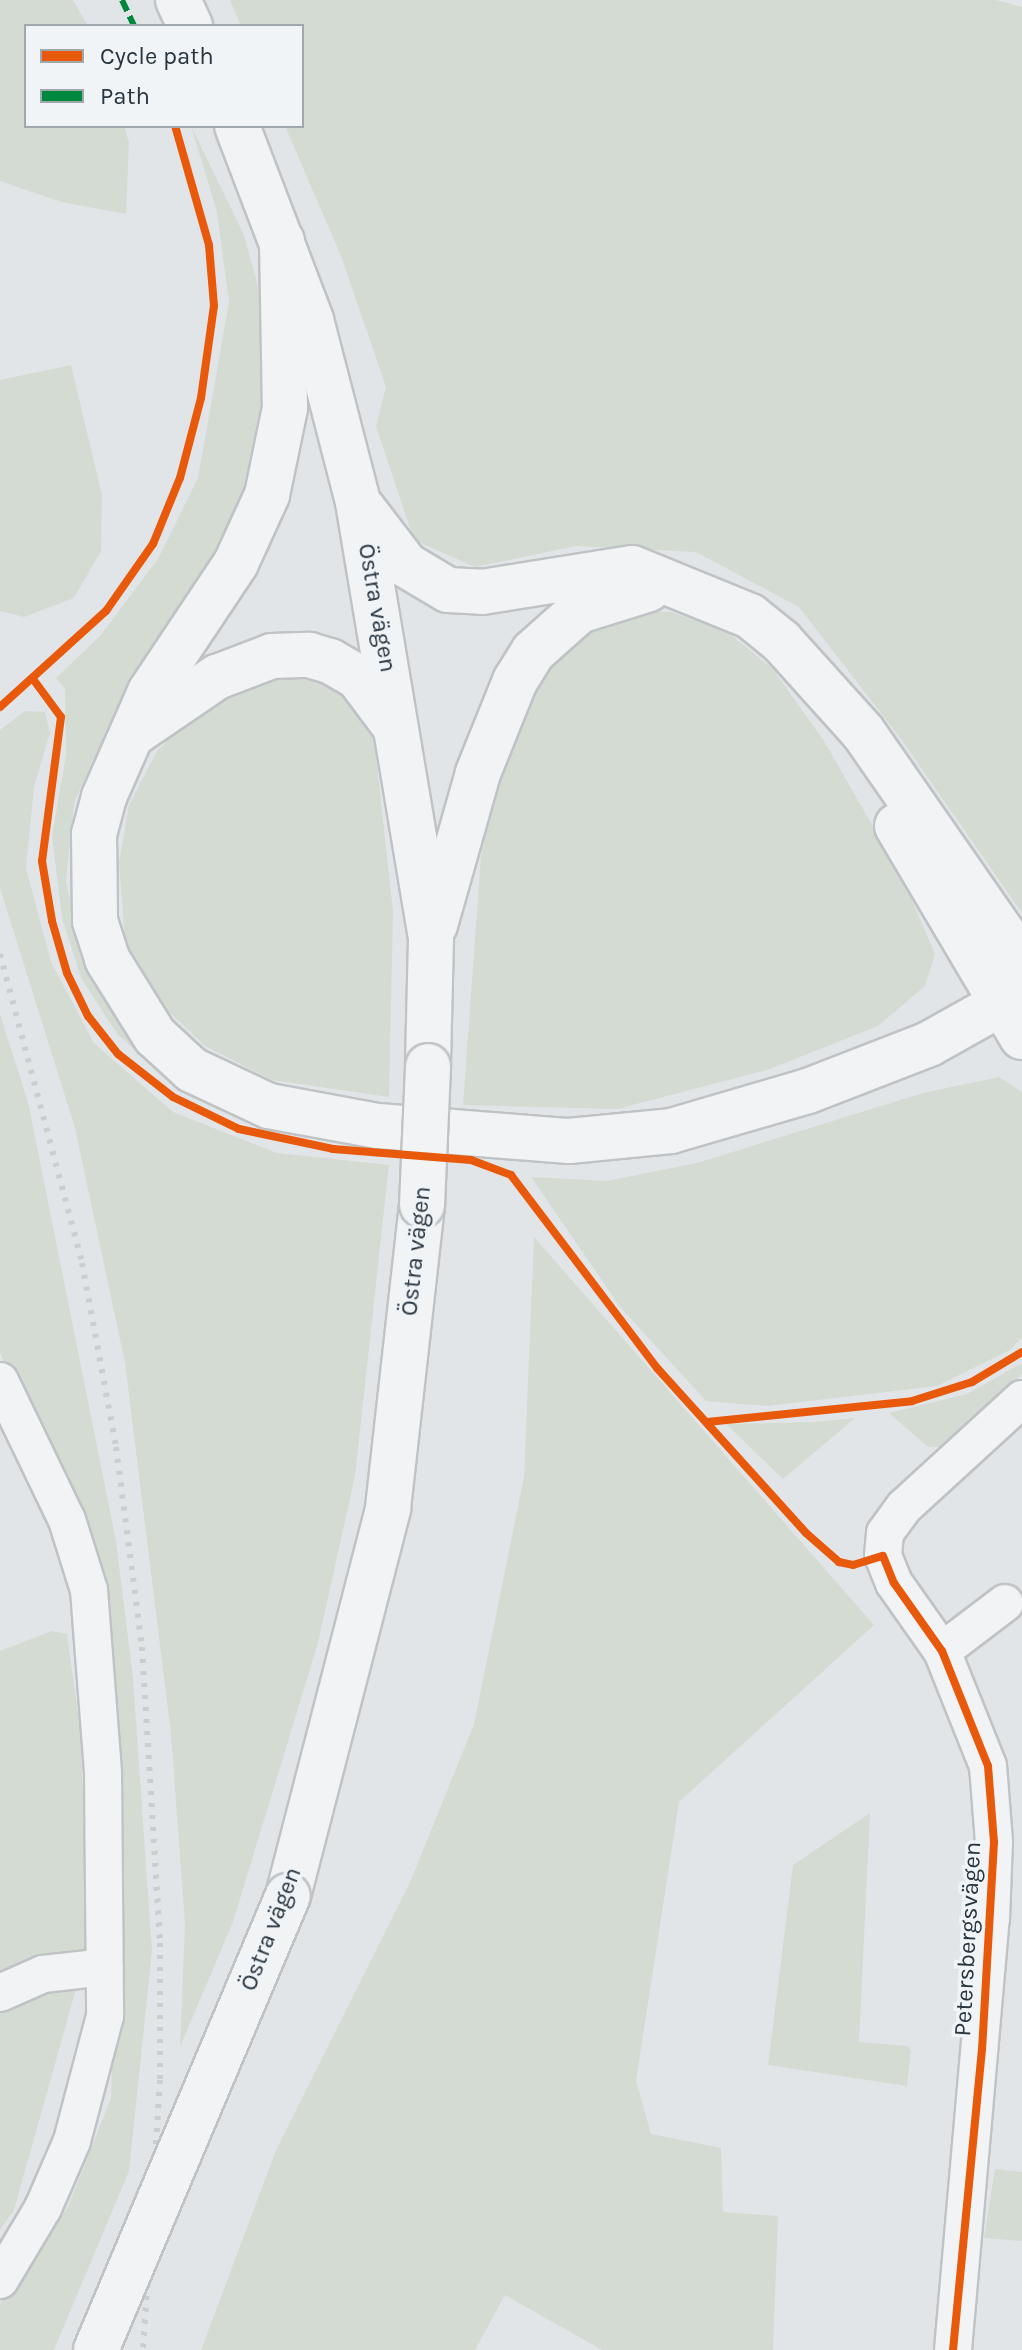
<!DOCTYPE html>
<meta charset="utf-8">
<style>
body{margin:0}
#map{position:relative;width:1022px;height:2350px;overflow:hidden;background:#e2e5e7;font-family:Karla,sans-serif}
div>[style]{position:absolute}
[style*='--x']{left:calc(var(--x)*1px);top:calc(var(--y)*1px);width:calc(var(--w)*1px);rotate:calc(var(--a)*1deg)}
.green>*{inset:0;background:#d4dbd3}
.roads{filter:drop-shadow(2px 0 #c0c3c5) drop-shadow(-2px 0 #c0c3c5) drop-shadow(0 2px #c0c3c5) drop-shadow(0 -2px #c0c3c5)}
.minor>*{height:36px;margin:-18px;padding:0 18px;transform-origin:18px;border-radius:18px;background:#f1f3f4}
.tertiary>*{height:44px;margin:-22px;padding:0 22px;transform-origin:22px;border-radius:22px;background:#f1f3f4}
.rail>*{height:6px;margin-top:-3px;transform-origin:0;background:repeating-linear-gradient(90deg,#cbcdcf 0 4px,transparent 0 12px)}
.bridges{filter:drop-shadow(2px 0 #c0c3c5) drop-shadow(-2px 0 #c0c3c5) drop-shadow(0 2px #c0c3c5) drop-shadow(0 -2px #c0c3c5)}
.tertiary-bridge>*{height:44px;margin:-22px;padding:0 22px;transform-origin:22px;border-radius:22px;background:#f1f3f4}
.quiet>*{height:6px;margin-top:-3px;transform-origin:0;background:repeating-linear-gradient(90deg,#00873e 0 12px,transparent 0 18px)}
.cycleway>*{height:8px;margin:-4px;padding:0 4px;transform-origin:4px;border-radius:4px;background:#e8590c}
span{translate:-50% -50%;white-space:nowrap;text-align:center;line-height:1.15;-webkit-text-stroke:7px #f0f4f7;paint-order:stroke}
.street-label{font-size:24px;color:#293640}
.legend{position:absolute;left:24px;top:24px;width:280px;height:104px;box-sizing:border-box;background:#f0f4f7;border:2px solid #a0a8ae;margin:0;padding:10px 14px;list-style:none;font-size:24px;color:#293640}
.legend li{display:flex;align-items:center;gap:16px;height:40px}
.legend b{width:40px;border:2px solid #a0a8ae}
</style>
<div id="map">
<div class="green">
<div style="clip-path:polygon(0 0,73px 0,88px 26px,26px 26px,26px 126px,124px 126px,129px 143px,126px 214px,61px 202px,0 181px)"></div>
<div style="clip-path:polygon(230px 0,996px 0,1022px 7px,1022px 913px,901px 739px,799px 607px,696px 552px,576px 546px,475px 567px,414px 540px,376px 426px,386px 387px,341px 256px,285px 126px,302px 126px,302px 26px,241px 26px)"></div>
<div style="clip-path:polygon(191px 126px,244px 235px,268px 323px,266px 451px,209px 565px,119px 702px,74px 803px,66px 881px,83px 960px,147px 1060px,118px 1035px,81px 978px,62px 918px,52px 836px,66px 755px,65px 689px,56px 678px,100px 636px,158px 559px,198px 478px,229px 302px,217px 212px)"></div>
<div style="clip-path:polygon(71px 365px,102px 495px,101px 551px,74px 598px,24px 617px,0 611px,0 380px)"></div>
<div style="clip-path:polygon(619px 611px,671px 612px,726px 631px,772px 668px,824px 741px,902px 877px,935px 954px,925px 986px,878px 1026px,767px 1070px,617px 1109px,463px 1105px,481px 856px,499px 771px,525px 706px,559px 647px)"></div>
<div style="clip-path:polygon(303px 669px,343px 681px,372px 719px,393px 911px,389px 1097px,272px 1080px,205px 1046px,149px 993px,125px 940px,119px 863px,129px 805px,157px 751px,199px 710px,246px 685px)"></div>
<div style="clip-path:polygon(25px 711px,45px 712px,50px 733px,34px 787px,26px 868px,51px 962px,94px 1043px,173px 1112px,277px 1153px,389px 1165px,355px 1476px,318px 1643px,233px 1922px,180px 2047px,185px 1924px,171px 1734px,125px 1363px,75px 1128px,0 888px,0 730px)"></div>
<div style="clip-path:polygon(0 1014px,28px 1102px,116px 1541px,133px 1678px,152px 1951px,129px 2171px,54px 2350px,0 2350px,0 2304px,67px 2209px,111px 2098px,117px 1879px,83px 1529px,0 1353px)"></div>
<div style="clip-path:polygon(999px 1077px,1022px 1092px,1022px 1337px,1010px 1350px,937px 1386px,767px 1406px,706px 1401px,621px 1308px,531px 1177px,607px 1181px,697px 1163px,923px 1093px)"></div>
<div style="clip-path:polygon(534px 1237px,874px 1625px,679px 1802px,636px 2081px,651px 2134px,721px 2148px,723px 2212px,778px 2216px,773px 2350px,602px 2350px,505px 2295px,475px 2350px,201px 2350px,276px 2150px,411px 1880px,474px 1724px,524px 1477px)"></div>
<div style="clip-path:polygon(1022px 1363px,1022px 1374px,950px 1447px,928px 1447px,889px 1413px,967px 1394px)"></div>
<div style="clip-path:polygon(855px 1418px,783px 1479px,726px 1424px,814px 1422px)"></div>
<div style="clip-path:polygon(52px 1631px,67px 1634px,80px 1729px,91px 1949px,60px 1961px,76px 1989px,14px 2210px,0 2230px,0 1651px)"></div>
<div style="clip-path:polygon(870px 1813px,859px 2042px,907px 2046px,911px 2050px,907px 2086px,768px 2065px,793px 1865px)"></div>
<div style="clip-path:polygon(995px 2169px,1022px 2172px,1022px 2241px,984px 2238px)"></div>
</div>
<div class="roads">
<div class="minor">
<div style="--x:0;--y:1381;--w:154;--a:64.3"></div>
<div style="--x:67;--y:1520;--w:73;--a:72.6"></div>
<div style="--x:89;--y:1590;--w:185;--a:85.6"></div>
<div style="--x:103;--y:1774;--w:242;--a:89.5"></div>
<div style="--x:105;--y:2016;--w:129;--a:104.8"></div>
<div style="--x:72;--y:2141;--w:73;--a:113.4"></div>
<div style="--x:43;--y:2208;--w:84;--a:120.8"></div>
<div style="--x:942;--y:1651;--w:79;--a:-37.3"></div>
<div style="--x:0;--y:1993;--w:47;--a:-23.8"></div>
<div style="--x:43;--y:1974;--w:62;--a:-6.4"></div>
<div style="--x:953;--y:2350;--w:433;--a:-85"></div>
<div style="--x:991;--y:1919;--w:77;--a:-87.8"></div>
<div style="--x:994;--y:1842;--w:76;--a:-94.5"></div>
<div style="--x:988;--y:1766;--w:124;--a:-111.8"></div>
<div style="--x:942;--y:1651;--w:83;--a:-125.2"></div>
<div style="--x:894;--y:1583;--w:29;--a:-112"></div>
<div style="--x:883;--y:1556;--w:23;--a:-85"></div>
<div style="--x:885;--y:1533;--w:32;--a:-54"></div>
<div style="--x:904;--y:1507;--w:160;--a:-42.5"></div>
</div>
<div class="tertiary">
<div style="--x:178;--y:0;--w:29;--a:65"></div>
<div style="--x:237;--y:126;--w:208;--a:69.1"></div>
<div style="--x:311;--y:320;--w:188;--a:75.5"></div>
<div style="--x:358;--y:502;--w:443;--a:80.5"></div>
<div style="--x:431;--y:939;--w:127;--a:91.4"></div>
<div style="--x:282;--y:241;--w:167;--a:89"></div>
<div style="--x:285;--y:408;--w:89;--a:101.7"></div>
<div style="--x:267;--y:495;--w:75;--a:114.5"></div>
<div style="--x:236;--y:563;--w:155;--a:123.7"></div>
<div style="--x:150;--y:692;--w:115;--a:113.7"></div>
<div style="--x:104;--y:797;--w:38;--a:105"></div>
<div style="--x:94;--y:834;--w:87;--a:89.3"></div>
<div style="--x:95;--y:921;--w:40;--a:72"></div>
<div style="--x:107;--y:959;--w:91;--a:58.1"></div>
<div style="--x:155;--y:1036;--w:50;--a:42.6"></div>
<div style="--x:192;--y:1070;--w:85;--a:25.1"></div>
<div style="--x:269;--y:1106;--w:111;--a:10.4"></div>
<div style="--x:378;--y:1126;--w:192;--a:4.5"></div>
<div style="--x:569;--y:1141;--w:102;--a:-5.6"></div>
<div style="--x:671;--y:1131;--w:143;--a:-16.3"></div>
<div style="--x:808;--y:1091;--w:130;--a:-21.2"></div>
<div style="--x:929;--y:1044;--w:107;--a:-29.2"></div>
<div style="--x:364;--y:510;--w:69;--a:52.6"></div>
<div style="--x:406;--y:565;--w:49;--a:30.8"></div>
<div style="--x:448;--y:590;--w:34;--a:3"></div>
<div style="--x:482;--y:592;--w:152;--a:-9.1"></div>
<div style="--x:632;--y:568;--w:127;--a:22.1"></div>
<div style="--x:750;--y:616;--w:40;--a:39"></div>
<div style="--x:781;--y:641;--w:122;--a:48"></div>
<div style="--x:863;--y:732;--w:279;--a:55.2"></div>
<div style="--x:133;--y:734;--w:102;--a:-34.2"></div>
<div style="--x:217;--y:677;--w:59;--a:-20.9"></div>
<div style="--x:272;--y:656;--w:37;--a:-2"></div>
<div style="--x:309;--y:655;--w:22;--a:16"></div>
<div style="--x:330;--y:661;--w:32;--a:30"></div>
<div style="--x:358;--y:677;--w:59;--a:53.3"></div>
<div style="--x:897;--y:826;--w:245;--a:59.4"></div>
<div style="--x:435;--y:925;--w:158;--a:-74.2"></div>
<div style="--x:478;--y:773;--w:99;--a:-68.1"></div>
<div style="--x:515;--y:681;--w:34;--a:-58"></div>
<div style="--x:533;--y:652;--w:62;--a:-41.7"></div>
<div style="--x:579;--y:611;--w:73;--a:-17.4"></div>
<div style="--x:288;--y:1896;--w:401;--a:-75.5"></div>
<div style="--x:388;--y:1508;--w:305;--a:-83.6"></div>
</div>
</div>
<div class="rail">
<div style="--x:0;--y:954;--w:320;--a:75.1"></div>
<div style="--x:82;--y:1263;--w:187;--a:79.5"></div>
<div style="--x:116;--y:1447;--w:202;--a:82.6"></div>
<div style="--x:142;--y:1647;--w:297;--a:86.5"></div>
<div style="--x:160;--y:1943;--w:137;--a:90"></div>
<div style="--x:160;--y:2080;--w:271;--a:93.6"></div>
</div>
<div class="bridges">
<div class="tertiary-bridge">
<div style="--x:422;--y:1205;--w:139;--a:-87.5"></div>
<div style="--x:96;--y:2350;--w:493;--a:-67.1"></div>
</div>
</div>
<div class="quiet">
<div style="--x:122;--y:0;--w:29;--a:65"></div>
</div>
<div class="cycleway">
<div style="--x:33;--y:679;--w:47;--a:53.6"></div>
<div style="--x:61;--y:717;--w:145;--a:97.5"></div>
<div style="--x:42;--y:861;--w:61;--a:80.5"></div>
<div style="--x:52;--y:921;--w:54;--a:73.9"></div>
<div style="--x:67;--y:973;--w:48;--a:64"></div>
<div style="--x:88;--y:1016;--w:48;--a:51.7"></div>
<div style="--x:118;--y:1054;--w:70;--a:38"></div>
<div style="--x:173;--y:1097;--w:73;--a:25.9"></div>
<div style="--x:239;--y:1129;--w:96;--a:12"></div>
<div style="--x:333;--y:1149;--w:138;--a:4.6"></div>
<div style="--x:471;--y:1160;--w:43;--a:20.6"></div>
<div style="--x:511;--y:1175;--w:242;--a:52.9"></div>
<div style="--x:657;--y:1368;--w:222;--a:47.9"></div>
<div style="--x:806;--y:1533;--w:44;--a:41.3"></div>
<div style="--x:839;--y:1562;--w:14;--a:12"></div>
<div style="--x:853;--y:1565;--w:31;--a:-17"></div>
<div style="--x:883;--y:1556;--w:29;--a:68"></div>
<div style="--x:894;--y:1583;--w:83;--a:54.8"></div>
<div style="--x:942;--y:1651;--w:124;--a:68.2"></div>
<div style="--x:988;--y:1766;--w:76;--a:85.5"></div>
<div style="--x:994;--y:1842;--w:207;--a:93.3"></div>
<div style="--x:982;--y:2049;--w:302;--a:95.5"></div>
<div style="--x:0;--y:707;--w:143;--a:-42.2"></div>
<div style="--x:106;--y:611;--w:82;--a:-55"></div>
<div style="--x:153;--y:544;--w:71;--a:-67.8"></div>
<div style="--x:180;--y:478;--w:83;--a:-75.3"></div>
<div style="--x:201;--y:398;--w:93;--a:-82"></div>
<div style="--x:214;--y:306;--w:61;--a:-94.7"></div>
<div style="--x:209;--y:245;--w:124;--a:-105.9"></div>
<div style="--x:707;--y:1422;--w:206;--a:-5.8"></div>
<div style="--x:912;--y:1401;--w:63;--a:-17.6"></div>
<div style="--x:972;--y:1382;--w:58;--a:-31"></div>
</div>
<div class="street-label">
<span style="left:377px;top:608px;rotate:80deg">Östra vägen</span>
<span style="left:416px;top:1251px;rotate:-84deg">Östra vägen</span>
<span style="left:271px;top:1929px;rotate:-69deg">Östra vägen</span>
<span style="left:968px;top:1939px;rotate:-87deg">Petersbergsvägen</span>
</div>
<ul class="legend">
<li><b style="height:10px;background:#e8590c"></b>Cycle path</li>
<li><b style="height:10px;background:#00873e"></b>Path</li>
</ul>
</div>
